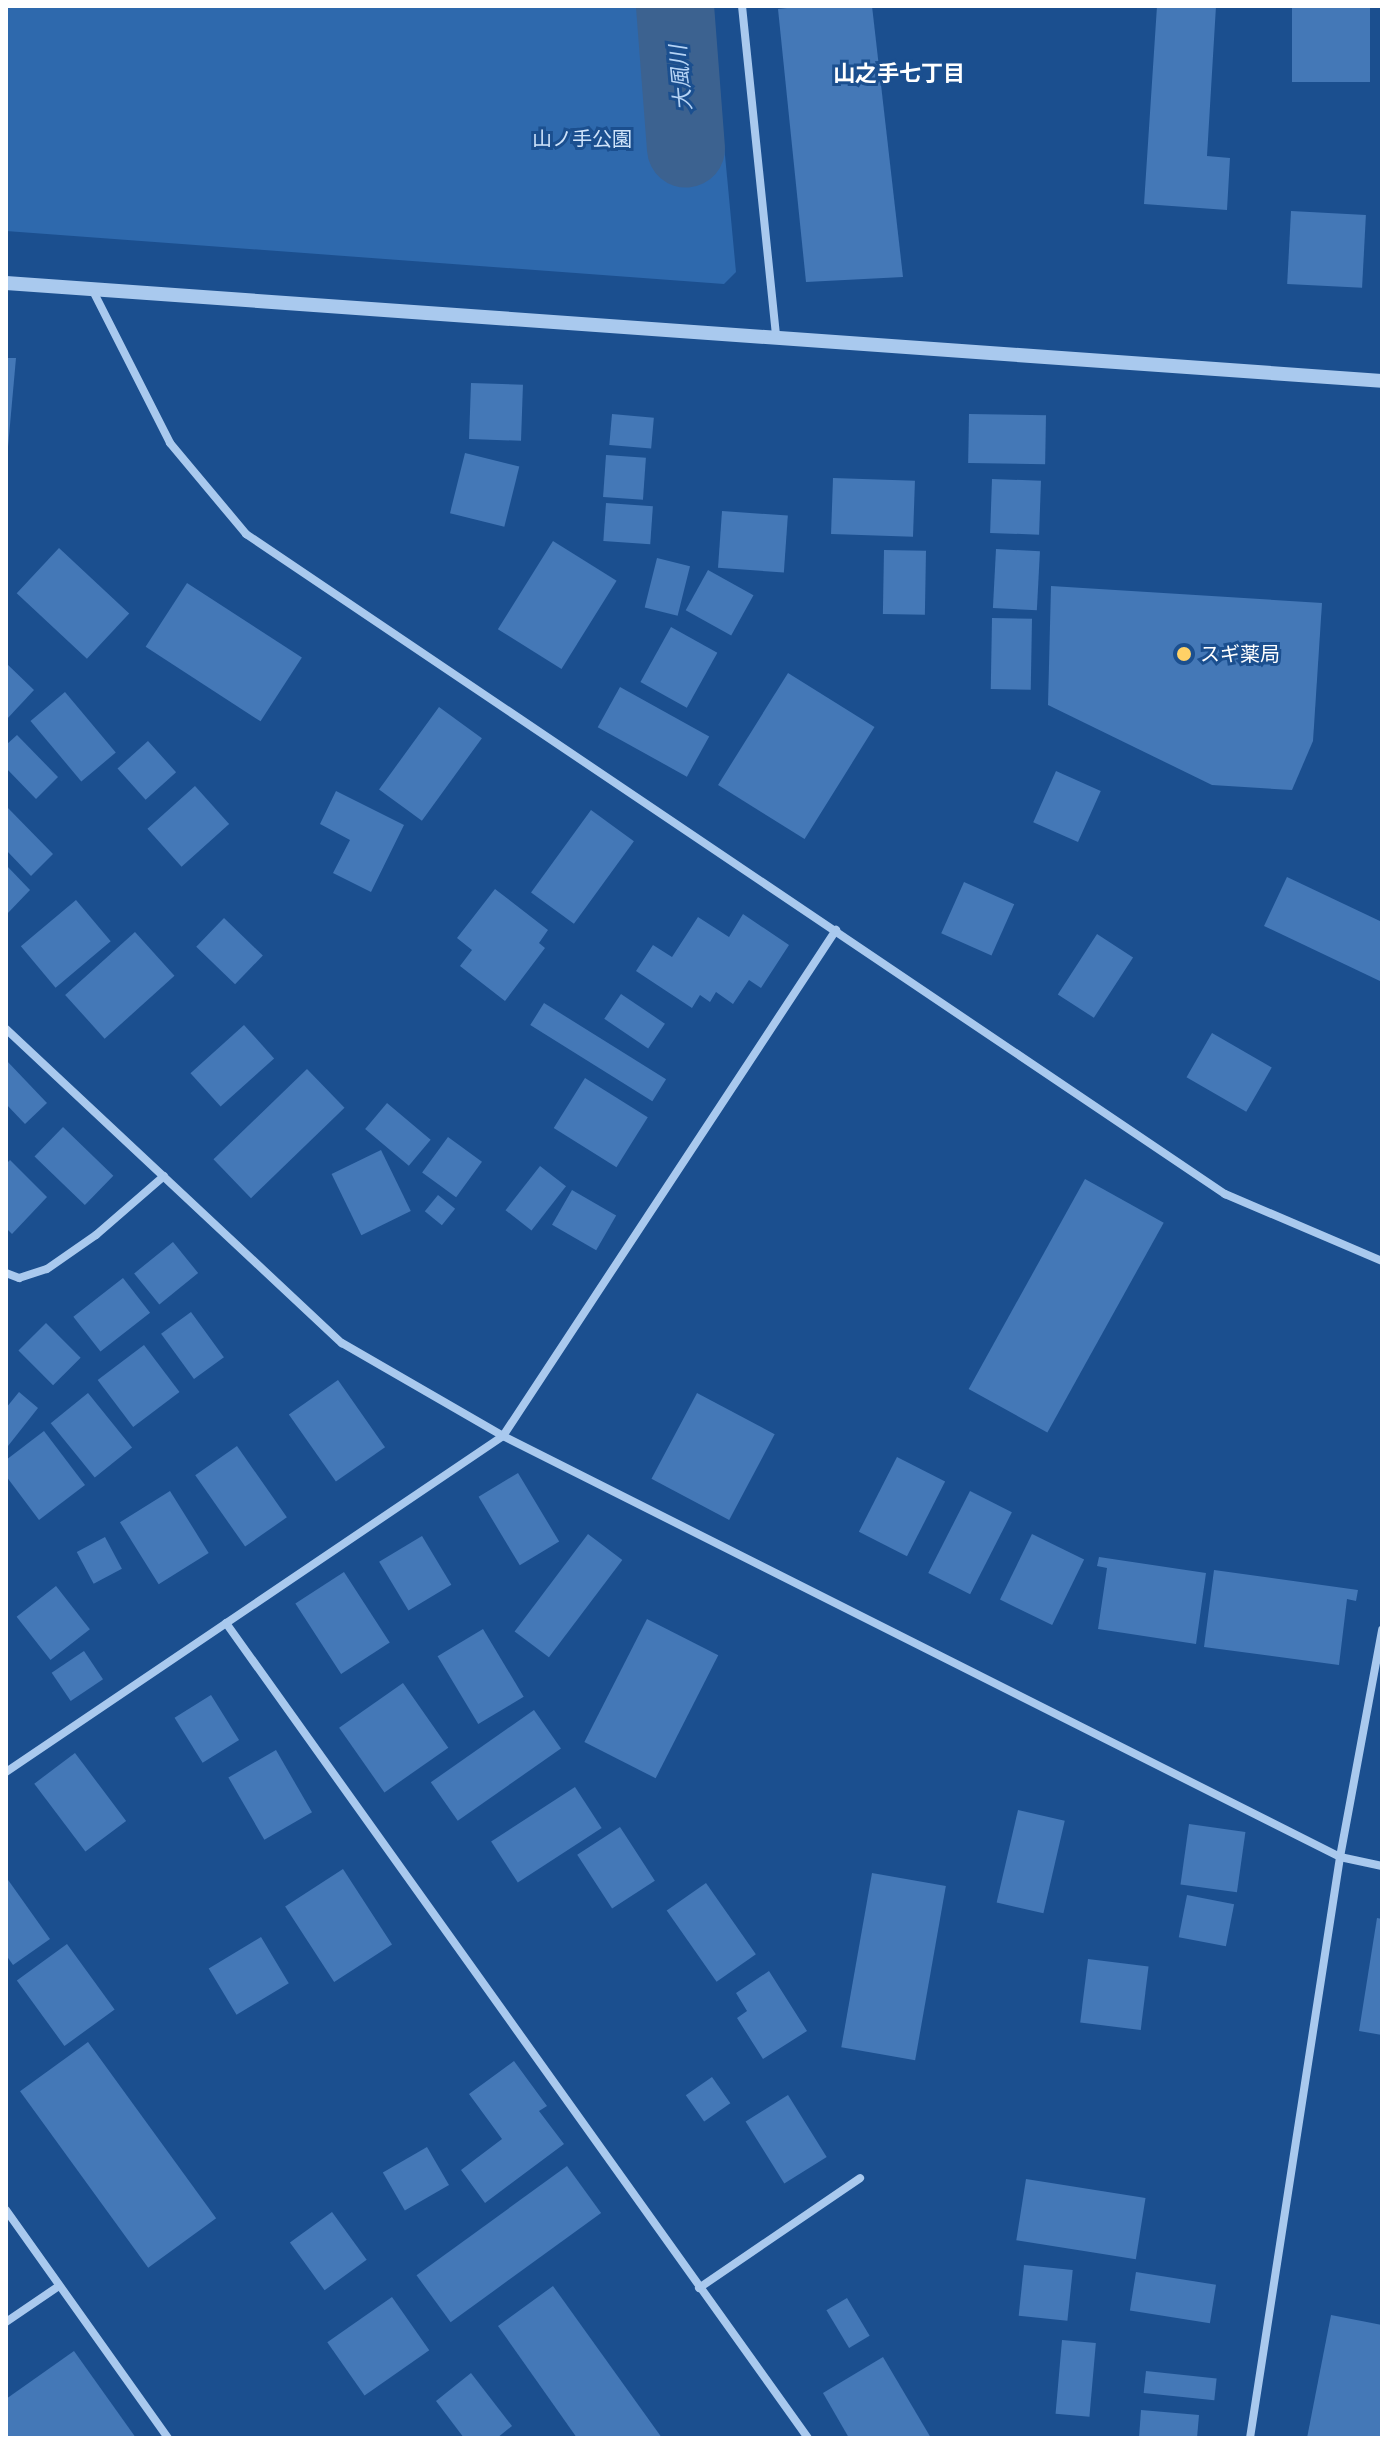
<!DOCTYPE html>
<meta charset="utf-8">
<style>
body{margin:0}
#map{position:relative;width:1388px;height:2444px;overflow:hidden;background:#1b4f8f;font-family:"Fira Sans","Noto Sans JP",sans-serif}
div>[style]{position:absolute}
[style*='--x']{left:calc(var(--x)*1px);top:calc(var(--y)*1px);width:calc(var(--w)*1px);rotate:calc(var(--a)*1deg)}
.green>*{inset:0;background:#2e69ad}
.river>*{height:78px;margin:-39px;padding:0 39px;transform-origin:39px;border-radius:39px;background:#3c6290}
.building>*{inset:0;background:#4478b7;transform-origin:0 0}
.minor>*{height:8px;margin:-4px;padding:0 4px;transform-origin:4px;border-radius:4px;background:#a9c9ee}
.tertiary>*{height:14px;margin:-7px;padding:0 7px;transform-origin:7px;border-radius:7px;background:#a9c9ee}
.dots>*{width:22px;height:22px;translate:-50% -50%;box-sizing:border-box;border:4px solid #1b4f8f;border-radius:50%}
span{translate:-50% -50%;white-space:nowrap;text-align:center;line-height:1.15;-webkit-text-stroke:6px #1b4f8f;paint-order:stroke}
.park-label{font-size:20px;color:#cfe3fa}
.poi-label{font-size:20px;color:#fff}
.left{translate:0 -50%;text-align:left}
.neighbourhood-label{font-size:22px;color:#fff;font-weight:700}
.water-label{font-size:22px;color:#b5d3f5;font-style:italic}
.frame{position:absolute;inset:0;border:8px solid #fff;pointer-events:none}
</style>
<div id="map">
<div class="green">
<div style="clip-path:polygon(6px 6px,711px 6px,736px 272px,724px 284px,6px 231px)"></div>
</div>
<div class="river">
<div style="--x:675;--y:6;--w:143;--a:85.6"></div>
</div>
<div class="building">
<div style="clip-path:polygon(805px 6px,872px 6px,903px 277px,806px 282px,778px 9px)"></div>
<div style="clip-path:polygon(1157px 6px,1216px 6px,1207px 156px,1230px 158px,1227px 210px,1144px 204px)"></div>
<div style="left:1292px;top:6px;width:78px;height:76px"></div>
<div style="left:1291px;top:211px;width:75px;height:73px;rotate:3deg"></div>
<div style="clip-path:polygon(6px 358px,16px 358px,8px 447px,6px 447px)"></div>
<div style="left:471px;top:383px;width:52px;height:56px;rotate:2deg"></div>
<div style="left:612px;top:414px;width:42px;height:31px;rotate:5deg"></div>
<div style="left:969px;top:414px;width:77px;height:49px;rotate:1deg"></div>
<div style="left:465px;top:453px;width:56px;height:62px;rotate:14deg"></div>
<div style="left:606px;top:455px;width:40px;height:42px;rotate:4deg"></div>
<div style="left:833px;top:478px;width:82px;height:56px;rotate:2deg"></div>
<div style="left:992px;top:479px;width:49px;height:54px;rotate:2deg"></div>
<div style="left:606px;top:503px;width:47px;height:38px;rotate:4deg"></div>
<div style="left:722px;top:511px;width:66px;height:57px;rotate:4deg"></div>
<div style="left:553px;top:541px;width:75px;height:104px;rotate:32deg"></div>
<div style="left:59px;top:548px;width:96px;height:62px;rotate:43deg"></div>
<div style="left:996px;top:549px;width:44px;height:59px;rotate:3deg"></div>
<div style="left:884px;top:550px;width:42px;height:64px;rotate:1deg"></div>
<div style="left:657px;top:558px;width:34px;height:51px;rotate:14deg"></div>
<div style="left:708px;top:570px;width:52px;height:46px;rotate:29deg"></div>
<div style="left:187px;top:583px;width:137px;height:76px;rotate:33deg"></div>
<div style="clip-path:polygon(1051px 586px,1322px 603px,1313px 741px,1292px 790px,1212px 785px,1048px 705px)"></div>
<div style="left:992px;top:618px;width:40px;height:71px;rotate:1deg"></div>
<div style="left:671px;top:627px;width:53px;height:63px;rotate:29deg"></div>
<div style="clip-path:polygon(6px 663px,34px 690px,6px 720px)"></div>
<div style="left:788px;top:673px;width:102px;height:132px;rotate:32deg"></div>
<div style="left:620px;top:687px;width:102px;height:46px;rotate:29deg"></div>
<div style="left:65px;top:692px;width:79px;height:45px;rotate:50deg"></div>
<div style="left:439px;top:707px;width:53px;height:102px;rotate:36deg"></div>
<div style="clip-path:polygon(17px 735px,58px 777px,36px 799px,6px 768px,6px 745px)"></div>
<div style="left:148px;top:741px;width:42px;height:41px;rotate:48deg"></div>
<div style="left:1056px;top:771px;width:49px;height:56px;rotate:24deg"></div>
<div style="left:195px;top:786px;width:51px;height:64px;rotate:48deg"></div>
<div style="clip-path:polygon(336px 791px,404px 825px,371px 892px,333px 873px,350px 840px,320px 824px)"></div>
<div style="clip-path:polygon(6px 806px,53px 854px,31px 876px,6px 850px)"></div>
<div style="left:591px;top:810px;width:53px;height:102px;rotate:36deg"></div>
<div style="clip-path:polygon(6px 865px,30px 890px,6px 915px)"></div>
<div style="clip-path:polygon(1287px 877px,1382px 922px,1382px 982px,1264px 926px)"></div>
<div style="left:964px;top:882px;width:55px;height:56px;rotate:24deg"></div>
<div style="clip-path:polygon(495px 889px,548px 930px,539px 943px,545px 948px,505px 1001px,460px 966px,472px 950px,457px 938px)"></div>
<div style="left:76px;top:900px;width:54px;height:72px;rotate:50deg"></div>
<div style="clip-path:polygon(743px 914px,789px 945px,761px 988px,749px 980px,733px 1004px,716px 992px,710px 1002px,700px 995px,692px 1008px,636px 971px,653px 945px,672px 957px,698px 917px,729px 937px)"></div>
<div style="left:224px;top:918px;width:54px;height:40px;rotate:44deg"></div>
<div style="left:135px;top:932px;width:59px;height:94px;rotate:48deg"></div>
<div style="left:1097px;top:934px;width:43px;height:72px;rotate:33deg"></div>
<div style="left:621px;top:994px;width:53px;height:30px;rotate:34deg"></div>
<div style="left:544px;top:1003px;width:144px;height:26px;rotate:32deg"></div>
<div style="left:244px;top:1025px;width:45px;height:72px;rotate:48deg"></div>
<div style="left:1212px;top:1033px;width:69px;height:51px;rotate:30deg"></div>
<div style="clip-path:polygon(6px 1060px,47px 1103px,25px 1124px,6px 1104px)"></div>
<div style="left:307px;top:1069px;width:54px;height:130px;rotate:46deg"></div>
<div style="left:585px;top:1078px;width:74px;height:59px;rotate:32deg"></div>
<div style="left:387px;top:1103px;width:57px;height:34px;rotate:40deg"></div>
<div style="left:63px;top:1127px;width:70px;height:41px;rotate:44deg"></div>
<div style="left:448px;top:1137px;width:42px;height:44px;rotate:36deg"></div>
<div style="left:381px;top:1150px;width:68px;height:55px;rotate:64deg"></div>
<div style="clip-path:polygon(10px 1160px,47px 1197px,12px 1234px,6px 1228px,6px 1164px)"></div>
<div style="left:540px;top:1166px;width:33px;height:56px;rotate:38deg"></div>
<div style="left:1085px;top:1179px;width:90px;height:240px;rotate:29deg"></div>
<div style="left:572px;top:1190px;width:51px;height:40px;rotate:30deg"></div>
<div style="left:438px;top:1195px;width:22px;height:21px;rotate:39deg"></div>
<div style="left:173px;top:1242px;width:40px;height:50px;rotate:51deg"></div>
<div style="left:123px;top:1278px;width:44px;height:63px;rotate:52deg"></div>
<div style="left:191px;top:1312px;width:56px;height:37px;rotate:54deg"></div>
<div style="left:46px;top:1323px;width:49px;height:39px;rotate:45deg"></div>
<div style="left:144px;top:1345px;width:59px;height:58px;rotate:53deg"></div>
<div style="left:338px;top:1380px;width:82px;height:60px;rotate:55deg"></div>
<div style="clip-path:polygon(19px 1392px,38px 1408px,8px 1446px,6px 1408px)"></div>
<div style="left:88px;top:1393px;width:70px;height:48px;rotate:51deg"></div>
<div style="left:697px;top:1393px;width:88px;height:97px;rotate:28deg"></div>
<div style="clip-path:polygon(44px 1431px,85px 1485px,39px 1520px,6px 1476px,6px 1460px)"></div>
<div style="left:237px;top:1446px;width:87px;height:51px;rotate:55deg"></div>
<div style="left:897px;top:1457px;width:54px;height:84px;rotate:27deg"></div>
<div style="left:518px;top:1473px;width:80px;height:46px;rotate:59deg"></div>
<div style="left:170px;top:1491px;width:73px;height:59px;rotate:58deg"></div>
<div style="left:970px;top:1491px;width:47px;height:92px;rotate:27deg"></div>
<div style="left:588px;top:1534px;width:43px;height:122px;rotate:37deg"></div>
<div style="left:1032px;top:1534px;width:58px;height:73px;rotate:26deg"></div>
<div style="left:422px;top:1536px;width:57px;height:50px;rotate:59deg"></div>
<div style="left:105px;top:1537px;width:36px;height:32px;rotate:62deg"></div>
<div style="clip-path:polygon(1099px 1557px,1206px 1573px,1196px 1644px,1098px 1629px,1107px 1568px,1097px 1566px)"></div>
<div style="clip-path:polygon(1214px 1570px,1358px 1590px,1356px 1601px,1347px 1599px,1339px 1665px,1204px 1647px)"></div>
<div style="left:344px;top:1572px;width:84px;height:58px;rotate:57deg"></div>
<div style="left:56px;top:1586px;width:55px;height:50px;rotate:52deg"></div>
<div style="left:647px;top:1619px;width:80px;height:138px;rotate:27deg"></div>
<div style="left:483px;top:1629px;width:79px;height:53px;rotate:59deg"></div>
<div style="left:84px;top:1651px;width:34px;height:39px;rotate:56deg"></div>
<div style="left:403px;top:1683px;width:79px;height:78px;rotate:55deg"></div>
<div style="left:211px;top:1695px;width:53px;height:43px;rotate:58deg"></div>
<div style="left:534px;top:1710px;width:47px;height:126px;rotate:55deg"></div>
<div style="left:276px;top:1750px;width:72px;height:55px;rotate:60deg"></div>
<div style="left:75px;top:1753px;width:85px;height:51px;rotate:53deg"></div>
<div style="left:575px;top:1787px;width:49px;height:100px;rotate:57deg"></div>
<div style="left:1018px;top:1810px;width:48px;height:95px;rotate:13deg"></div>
<div style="left:1189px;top:1824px;width:57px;height:61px;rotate:8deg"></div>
<div style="left:620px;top:1827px;width:64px;height:51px;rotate:57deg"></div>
<div style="left:343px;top:1869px;width:90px;height:69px;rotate:57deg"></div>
<div style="left:872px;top:1873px;width:75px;height:177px;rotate:10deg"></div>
<div style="clip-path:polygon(6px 1877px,50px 1939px,13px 1965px,6px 1955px)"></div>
<div style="left:706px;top:1883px;width:87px;height:48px;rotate:55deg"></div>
<div style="left:1187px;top:1895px;width:48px;height:43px;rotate:11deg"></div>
<div style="clip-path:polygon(1377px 1918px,1382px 1919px,1382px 2035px,1359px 2031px)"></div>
<div style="left:261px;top:1937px;width:54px;height:61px;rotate:59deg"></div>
<div style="left:67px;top:1944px;width:81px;height:62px;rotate:54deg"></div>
<div style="left:1088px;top:1959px;width:61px;height:64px;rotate:7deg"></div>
<div style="clip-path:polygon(769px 1971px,807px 2031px,763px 2059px,737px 2018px,747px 2011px,736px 1993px)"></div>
<div style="left:88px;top:2042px;width:218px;height:84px;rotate:54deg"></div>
<div style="clip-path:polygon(514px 2061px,547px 2106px,539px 2111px,564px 2144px,485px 2203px,461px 2170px,502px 2139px,469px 2094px)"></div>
<div style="left:712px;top:2077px;width:32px;height:32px;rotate:55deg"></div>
<div style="left:788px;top:2095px;width:73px;height:50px;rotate:58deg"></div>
<div style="left:427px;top:2147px;width:44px;height:51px;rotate:60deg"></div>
<div style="left:567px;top:2166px;width:58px;height:186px;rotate:54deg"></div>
<div style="left:1026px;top:2179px;width:121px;height:62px;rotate:9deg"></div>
<div style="left:332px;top:2212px;width:59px;height:52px;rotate:54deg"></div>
<div style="left:1024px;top:2265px;width:49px;height:51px;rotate:6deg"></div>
<div style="left:1136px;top:2272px;width:81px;height:39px;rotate:9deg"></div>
<div style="clip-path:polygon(553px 2286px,662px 2438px,577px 2438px,498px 2326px)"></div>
<div style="left:392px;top:2297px;width:65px;height:79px;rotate:55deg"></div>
<div style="left:847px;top:2298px;width:44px;height:24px;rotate:59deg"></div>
<div style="clip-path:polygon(1331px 2315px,1382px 2325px,1382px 2438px,1307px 2438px)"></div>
<div style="left:1062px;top:2340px;width:34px;height:74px;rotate:5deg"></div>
<div style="clip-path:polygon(74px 2351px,136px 2438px,8px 2438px,6px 2399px)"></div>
<div style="clip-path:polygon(883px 2357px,931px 2438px,849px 2438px,823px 2393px)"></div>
<div style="left:1146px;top:2371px;width:71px;height:22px;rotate:6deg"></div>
<div style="clip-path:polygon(471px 2373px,512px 2426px,497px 2438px,464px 2438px,436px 2401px)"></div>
<div style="clip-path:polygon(1141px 2410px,1199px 2415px,1197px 2438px,1139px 2438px)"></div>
</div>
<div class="minor">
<div style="--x:742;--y:6;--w:331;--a:84.1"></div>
<div style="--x:92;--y:289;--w:173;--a:63.1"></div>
<div style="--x:170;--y:443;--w:119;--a:50.1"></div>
<div style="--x:246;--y:534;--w:1181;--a:33.99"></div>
<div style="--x:1225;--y:1194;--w:171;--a:23.1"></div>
<div style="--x:6;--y:1029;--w:460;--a:43.1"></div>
<div style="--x:342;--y:1343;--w:186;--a:30"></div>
<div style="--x:503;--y:1436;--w:937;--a:26.7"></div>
<div style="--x:1340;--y:1857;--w:43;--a:12.1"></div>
<div style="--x:6;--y:1273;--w:14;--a:21"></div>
<div style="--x:19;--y:1278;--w:29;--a:-18"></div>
<div style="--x:47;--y:1269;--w:60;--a:-34.8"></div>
<div style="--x:96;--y:1235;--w:90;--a:-40.9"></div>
<div style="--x:226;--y:1623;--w:1001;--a:54.47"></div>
<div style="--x:6;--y:1772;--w:600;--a:-34.06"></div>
<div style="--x:503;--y:1436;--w:606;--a:-56.65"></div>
<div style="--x:6;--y:2210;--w:280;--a:54.6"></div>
<div style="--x:699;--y:2288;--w:195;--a:-34.3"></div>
<div style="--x:6;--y:2322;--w:64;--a:-34.2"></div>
<div style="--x:1250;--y:2438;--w:588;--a:-81.19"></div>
<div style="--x:1340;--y:1857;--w:231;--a:-79.5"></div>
</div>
<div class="tertiary">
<div style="--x:6;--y:283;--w:1379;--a:4.07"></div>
</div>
<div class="dots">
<div style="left:1184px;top:654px;background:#ffd166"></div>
</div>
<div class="park-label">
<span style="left:582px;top:139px">山ノ手公園</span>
</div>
<div class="poi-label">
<span class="left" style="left:1200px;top:654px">スギ薬局</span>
</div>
<div class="neighbourhood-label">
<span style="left:899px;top:74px">山之手七丁目</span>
</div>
<div class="water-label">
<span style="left:681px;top:78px;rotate:-95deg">大風川</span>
</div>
<div class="frame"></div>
</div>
